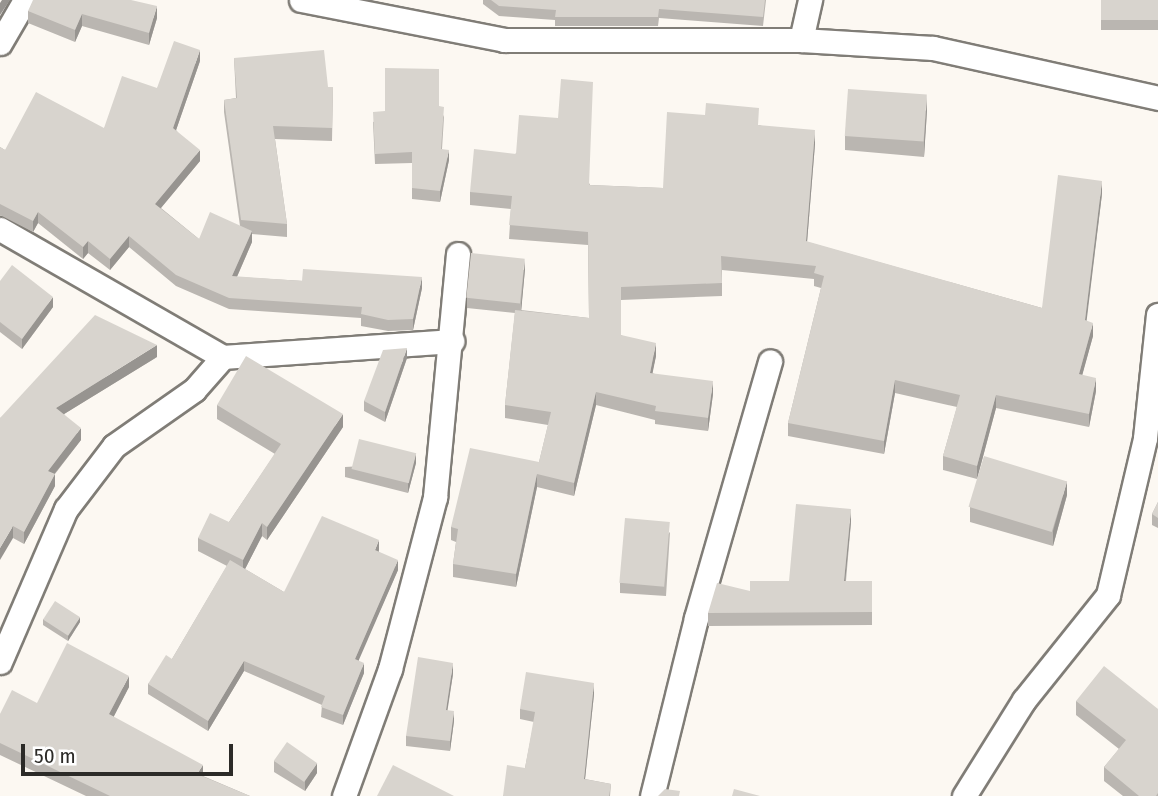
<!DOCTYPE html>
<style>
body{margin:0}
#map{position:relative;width:1158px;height:796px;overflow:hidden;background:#fcf8f2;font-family:"Fira Sans Condensed",sans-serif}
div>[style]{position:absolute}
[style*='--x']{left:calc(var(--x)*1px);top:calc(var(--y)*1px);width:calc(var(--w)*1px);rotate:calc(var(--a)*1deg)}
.roads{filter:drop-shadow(2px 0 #807d77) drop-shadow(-2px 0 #807d77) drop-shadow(0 2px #807d77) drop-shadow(0 -2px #807d77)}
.street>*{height:23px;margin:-11.5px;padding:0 11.5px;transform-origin:11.5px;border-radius:11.5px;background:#fff}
.wall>*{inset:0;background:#bab6b1;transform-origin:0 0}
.shaded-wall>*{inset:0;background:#979490}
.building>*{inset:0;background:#d8d4ce;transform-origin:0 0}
span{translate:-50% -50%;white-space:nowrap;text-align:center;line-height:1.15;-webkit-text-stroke:5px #fff;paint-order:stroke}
.scale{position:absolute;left:21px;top:744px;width:212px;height:32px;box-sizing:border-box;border:4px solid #2c2b28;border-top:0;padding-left:9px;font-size:21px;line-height:24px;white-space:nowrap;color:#2c2b28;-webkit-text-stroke:5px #fff;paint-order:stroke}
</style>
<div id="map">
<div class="roads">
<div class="street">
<div style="--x:301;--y:0;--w:207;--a:11.1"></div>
<div style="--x:504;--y:40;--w:297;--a:0"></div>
<div style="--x:801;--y:40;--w:132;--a:3.5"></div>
<div style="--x:933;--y:48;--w:230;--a:12.5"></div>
<div style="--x:801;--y:40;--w:41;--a:-77.3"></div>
<div style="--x:0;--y:43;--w:50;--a:-59.8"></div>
<div style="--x:0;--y:229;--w:257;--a:29.9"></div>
<div style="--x:223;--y:357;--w:230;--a:-4"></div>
<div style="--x:0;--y:662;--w:167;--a:-66.7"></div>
<div style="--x:66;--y:509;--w:79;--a:-52.7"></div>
<div style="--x:114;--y:446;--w:98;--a:-35"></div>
<div style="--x:194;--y:390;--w:44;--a:-48.7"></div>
<div style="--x:344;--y:796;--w:135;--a:-70.1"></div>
<div style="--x:390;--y:669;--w:178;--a:-75.3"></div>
<div style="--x:435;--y:497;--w:244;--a:-84.6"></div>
<div style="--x:652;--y:796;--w:183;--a:-76.1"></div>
<div style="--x:696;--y:618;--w:267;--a:-73.9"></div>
<div style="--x:964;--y:796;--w:113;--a:-58"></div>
<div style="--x:1024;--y:700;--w:134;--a:-51.3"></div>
<div style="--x:1108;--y:595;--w:161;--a:-76.7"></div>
<div style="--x:1145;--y:438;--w:124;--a:-84"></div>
</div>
</div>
<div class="wall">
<div style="clip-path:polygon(483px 0,766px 0,763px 26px,659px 18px,658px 26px,555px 26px,555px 20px,499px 16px,483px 4px)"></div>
<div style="left:1101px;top:0;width:57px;height:30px"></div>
<div style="clip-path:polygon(28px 11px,157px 18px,149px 45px,82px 26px,75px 42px,28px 23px)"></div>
<div style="clip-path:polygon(234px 58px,328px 87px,333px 87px,332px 141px,275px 139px,287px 224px,287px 237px,252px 234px,252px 242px,237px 277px,422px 288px,413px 330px,388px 331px,361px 326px,361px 318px,229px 309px,176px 286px,129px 247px,110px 270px,88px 253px,83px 259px,38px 223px,33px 232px,0 215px,0 147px,5px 150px,104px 128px,157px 88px,200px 61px,176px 130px,200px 161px,161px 208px,199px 239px,240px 226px,224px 112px,224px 100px,236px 98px)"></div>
<div style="clip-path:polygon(439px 106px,444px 117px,442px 149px,449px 160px,440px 202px,412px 199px,412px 163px,375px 164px,373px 122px)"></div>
<div style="clip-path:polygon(927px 110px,924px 157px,845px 150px,845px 136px)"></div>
<div style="clip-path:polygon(558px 118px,590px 185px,663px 188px,759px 125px,815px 144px,807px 242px,1042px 308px,1102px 194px,1086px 321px,1093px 336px,1082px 375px,1096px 391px,1089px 427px,996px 408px,977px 479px,943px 470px,943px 456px,957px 407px,895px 393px,884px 454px,788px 436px,788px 423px,821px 288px,814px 286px,814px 279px,722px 270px,722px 296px,621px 300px,621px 335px,656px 356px,652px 373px,713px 394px,708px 431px,655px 424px,655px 420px,596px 405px,574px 496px,537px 487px,516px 587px,453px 577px,453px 564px,456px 542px,451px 540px,451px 527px,539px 462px,548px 425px,505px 418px,505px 405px,515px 313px,467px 308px,467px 298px,525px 269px,521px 310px,589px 318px,588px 245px,509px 239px,511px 209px,470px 205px,470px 192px)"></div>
<div style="clip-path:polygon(0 281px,53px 307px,22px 349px,0 332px)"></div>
<div style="clip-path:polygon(157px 357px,64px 414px,81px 440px,55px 474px,55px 486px,24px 544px,13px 538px,0 418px)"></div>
<div style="clip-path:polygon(407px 358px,385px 422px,364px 411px,364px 401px)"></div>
<div style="clip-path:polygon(217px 405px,343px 427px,267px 540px,262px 536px,245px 569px,284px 592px,379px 550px,379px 552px,398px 570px,358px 660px,364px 673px,343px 725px,321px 717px,322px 705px,244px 671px,208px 731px,148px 694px,148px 684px,172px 659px,227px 566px,198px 551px,198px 538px,229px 522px,275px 454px,217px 419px)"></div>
<div style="clip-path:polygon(416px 463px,408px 493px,345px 477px,345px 467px)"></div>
<div style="clip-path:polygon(1067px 495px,1053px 546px,970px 522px,970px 507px)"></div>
<div style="clip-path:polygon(1158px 502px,1158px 528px,1152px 525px,1152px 514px)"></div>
<div style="clip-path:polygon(851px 522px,846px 581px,872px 581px,872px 625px,708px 626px,708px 613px,750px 591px,789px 581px)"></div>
<div style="clip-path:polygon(670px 532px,666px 596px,620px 593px,620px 583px)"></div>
<div style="clip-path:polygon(43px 619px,80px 622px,68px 641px,43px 625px)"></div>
<div style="clip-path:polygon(453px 674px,447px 710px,454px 721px,450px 751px,406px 746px,406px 736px)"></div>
<div style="clip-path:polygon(129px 687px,113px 717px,203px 776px,250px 796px,86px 796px,0 755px,0 714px,37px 703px)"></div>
<div style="clip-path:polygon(594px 694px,585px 779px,611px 784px,610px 796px,503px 796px,525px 768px,534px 722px,520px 719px,520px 709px)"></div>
<div style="clip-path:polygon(1076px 701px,1158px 709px,1158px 796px,1123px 796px,1104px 781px,1104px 767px,1119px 749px,1076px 715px)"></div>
<div style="clip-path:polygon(274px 761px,317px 773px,305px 791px,274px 772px)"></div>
</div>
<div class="shaded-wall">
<div style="clip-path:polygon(2px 0,10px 0,0 15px,0 3px)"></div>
<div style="clip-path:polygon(157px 6px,157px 18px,149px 45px,149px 33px)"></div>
<div style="clip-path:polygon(82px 14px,82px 26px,75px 42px,75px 30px)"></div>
<div style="clip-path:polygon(200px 50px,200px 61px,173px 139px,173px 128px)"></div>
<div style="clip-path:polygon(927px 95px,927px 110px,924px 157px,924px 142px)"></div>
<div style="clip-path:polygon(815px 130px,815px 144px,806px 255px,806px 241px)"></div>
<div style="clip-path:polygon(200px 150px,200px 161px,155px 215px,155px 204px)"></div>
<div style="clip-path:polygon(449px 150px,449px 160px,440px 202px,440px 191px)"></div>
<div style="clip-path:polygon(1102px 181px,1102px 194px,1085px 334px,1085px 320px)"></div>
<div style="clip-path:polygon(38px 212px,38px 223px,33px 232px,33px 221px)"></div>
<div style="clip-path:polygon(252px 231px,252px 242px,232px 288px,232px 276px)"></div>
<div style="clip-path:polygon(129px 236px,129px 247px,110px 270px,110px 259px)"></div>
<div style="clip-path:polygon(88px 241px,88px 253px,83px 259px,83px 247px)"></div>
<div style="clip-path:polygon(525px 259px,525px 269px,521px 313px,521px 303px)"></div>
<div style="clip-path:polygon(422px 277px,422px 288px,413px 330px,413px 319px)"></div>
<div style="clip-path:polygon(53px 297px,53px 307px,22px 349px,22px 339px)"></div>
<div style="clip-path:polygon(1093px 323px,1093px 336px,1079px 387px,1079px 374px)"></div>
<div style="clip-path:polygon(656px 343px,656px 356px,650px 386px,650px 373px)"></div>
<div style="clip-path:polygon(157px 345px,157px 357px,56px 419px,56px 408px)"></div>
<div style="clip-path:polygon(407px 348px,407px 358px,385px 422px,385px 412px)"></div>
<div style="clip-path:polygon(1096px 378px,1096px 391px,1089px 427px,1089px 414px)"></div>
<div style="clip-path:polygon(895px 380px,895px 393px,884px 454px,884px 441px)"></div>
<div style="clip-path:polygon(713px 381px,713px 394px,708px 431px,708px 418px)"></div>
<div style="clip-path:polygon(596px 392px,596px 405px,574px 496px,574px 483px)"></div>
<div style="clip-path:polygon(996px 395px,996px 408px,977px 479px,977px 466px)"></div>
<div style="clip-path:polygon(343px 414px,343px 427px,267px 540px,267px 527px)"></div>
<div style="clip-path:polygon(81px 428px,81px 440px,48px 482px,48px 471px)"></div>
<div style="clip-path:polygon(416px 453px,416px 463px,408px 493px,408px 483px)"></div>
<div style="clip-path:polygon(55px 474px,55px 486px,24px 544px,24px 532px)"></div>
<div style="clip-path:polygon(537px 474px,537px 487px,516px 587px,516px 574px)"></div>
<div style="clip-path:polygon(1067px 481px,1067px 495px,1053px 546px,1053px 531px)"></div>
<div style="clip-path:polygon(851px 509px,851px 522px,844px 593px,844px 581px)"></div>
<div style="clip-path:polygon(262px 523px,262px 536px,243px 573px,243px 560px)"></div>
<div style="clip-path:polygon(13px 526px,13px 538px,0 560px,0 548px)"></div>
<div style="clip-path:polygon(379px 540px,379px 550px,375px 561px,375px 550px)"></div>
<div style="clip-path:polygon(398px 560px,398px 570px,355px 669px,355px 659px)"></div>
<div style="clip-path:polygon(80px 617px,80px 622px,68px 641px,68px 635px)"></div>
<div style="clip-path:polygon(244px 661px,244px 671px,208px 731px,208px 721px)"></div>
<div style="clip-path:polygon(364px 663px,364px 673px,343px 725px,343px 715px)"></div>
<div style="clip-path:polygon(453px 663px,453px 674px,446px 720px,446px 710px)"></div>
<div style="clip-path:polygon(129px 676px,129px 687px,109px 726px,109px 714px)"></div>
<div style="clip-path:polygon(594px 683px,594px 694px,584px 789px,584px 779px)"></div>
<div style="clip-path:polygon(454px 711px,454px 721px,450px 751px,450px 741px)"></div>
<div style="clip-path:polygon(317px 763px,317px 773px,305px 791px,305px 781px)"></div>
<div style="clip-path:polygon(203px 765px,203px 776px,197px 774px)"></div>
</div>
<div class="building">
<div style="clip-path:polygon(33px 0,131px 0,157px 6px,149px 33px,82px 14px,75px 30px,28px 11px)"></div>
<div style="clip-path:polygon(491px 0,765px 0,763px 17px,659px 9px,658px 17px,555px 17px,556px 10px,499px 6px)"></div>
<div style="left:1101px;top:0;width:57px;height:20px"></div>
<div style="clip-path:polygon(174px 41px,200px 50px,173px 128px,200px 150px,155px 204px,199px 239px,210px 212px,252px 231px,232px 276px,302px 281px,303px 269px,422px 277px,413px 319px,388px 320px,361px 314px,362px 307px,229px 298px,176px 275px,129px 236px,110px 259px,88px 241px,83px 247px,38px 212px,33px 221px,0 204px,0 147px,5px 150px,36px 92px,104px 128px,122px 76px,157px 88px)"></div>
<div style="clip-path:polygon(324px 50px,328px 87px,333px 87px,332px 128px,273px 126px,287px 224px,241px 220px,224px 100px,237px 98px,234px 58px)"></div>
<div style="clip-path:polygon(385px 68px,439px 69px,439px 106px,444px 107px,441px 149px,449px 150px,440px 191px,412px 188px,412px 152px,375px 154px,373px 112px,385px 111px)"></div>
<div style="clip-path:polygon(561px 79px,593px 82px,589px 185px,663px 188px,667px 112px,705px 115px,706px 103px,759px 108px,758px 125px,815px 130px,806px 241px,1042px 308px,1058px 175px,1102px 181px,1085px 320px,1093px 323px,1079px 374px,1096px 378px,1089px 414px,996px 395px,977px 466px,943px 456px,960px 395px,895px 380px,884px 441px,788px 423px,824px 276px,814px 273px,816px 266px,721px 256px,722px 283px,621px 287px,621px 335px,656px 343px,650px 373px,713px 381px,708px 418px,655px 411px,656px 406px,596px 392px,574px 483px,537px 474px,516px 574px,453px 564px,458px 529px,451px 527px,470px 448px,539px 462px,551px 412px,505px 405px,515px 310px,589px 318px,588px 232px,509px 225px,512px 196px,470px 192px,474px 149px,516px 154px,519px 115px,558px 118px)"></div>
<div style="left:848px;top:89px;width:79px;height:47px;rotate:4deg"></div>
<div style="left:471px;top:253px;width:54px;height:45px;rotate:6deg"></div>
<div style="clip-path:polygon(12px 265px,53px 297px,22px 339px,0 322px,0 281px)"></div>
<div style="clip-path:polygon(95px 315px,157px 345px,56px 408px,81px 428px,48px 471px,55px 474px,24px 532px,13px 526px,0 548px,0 418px)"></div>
<div style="clip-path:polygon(407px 348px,385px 412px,364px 401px,383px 350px)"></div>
<div style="clip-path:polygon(246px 356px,343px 414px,267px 527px,262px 523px,243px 560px,198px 538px,210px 513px,229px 522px,281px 444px,217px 405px)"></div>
<div style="left:359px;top:439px;width:59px;height:31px;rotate:14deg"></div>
<div style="left:984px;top:456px;width:87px;height:53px;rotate:17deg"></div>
<div style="clip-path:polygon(1158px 502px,1158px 518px,1152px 514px)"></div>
<div style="clip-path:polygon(796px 504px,851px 509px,844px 581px,872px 581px,872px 612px,708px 613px,717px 583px,750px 591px,750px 581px,789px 581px)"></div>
<div style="clip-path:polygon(322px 516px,379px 540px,375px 550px,398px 560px,355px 659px,364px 663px,343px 715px,321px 707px,325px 696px,244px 661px,208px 721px,148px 684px,166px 655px,172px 659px,230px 560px,284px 592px)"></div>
<div style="left:625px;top:518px;width:45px;height:65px;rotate:5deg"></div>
<div style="left:55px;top:601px;width:30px;height:22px;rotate:33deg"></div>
<div style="clip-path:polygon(67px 643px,129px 676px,109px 714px,203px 765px,197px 774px,250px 796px,110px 796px,0 743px,0 714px,12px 690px,37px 703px)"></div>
<div style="clip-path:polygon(418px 657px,453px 663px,446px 710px,454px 711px,450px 741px,406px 736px)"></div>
<div style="clip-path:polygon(1104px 666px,1158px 709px,1158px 793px,1156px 796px,1139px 796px,1104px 767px,1126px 740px,1076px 701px)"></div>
<div style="clip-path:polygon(526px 672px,594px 683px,584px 779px,611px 784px,609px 796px,503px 796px,507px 765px,525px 768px,535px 712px,520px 709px)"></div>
<div style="left:287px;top:742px;width:37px;height:23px;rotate:35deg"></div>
<div style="clip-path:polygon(393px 765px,454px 796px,377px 796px)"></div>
<div style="clip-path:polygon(665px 789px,680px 791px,679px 796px,658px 796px)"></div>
<div style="clip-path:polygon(734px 789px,760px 796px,732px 796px)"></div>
</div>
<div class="scale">50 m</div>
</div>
